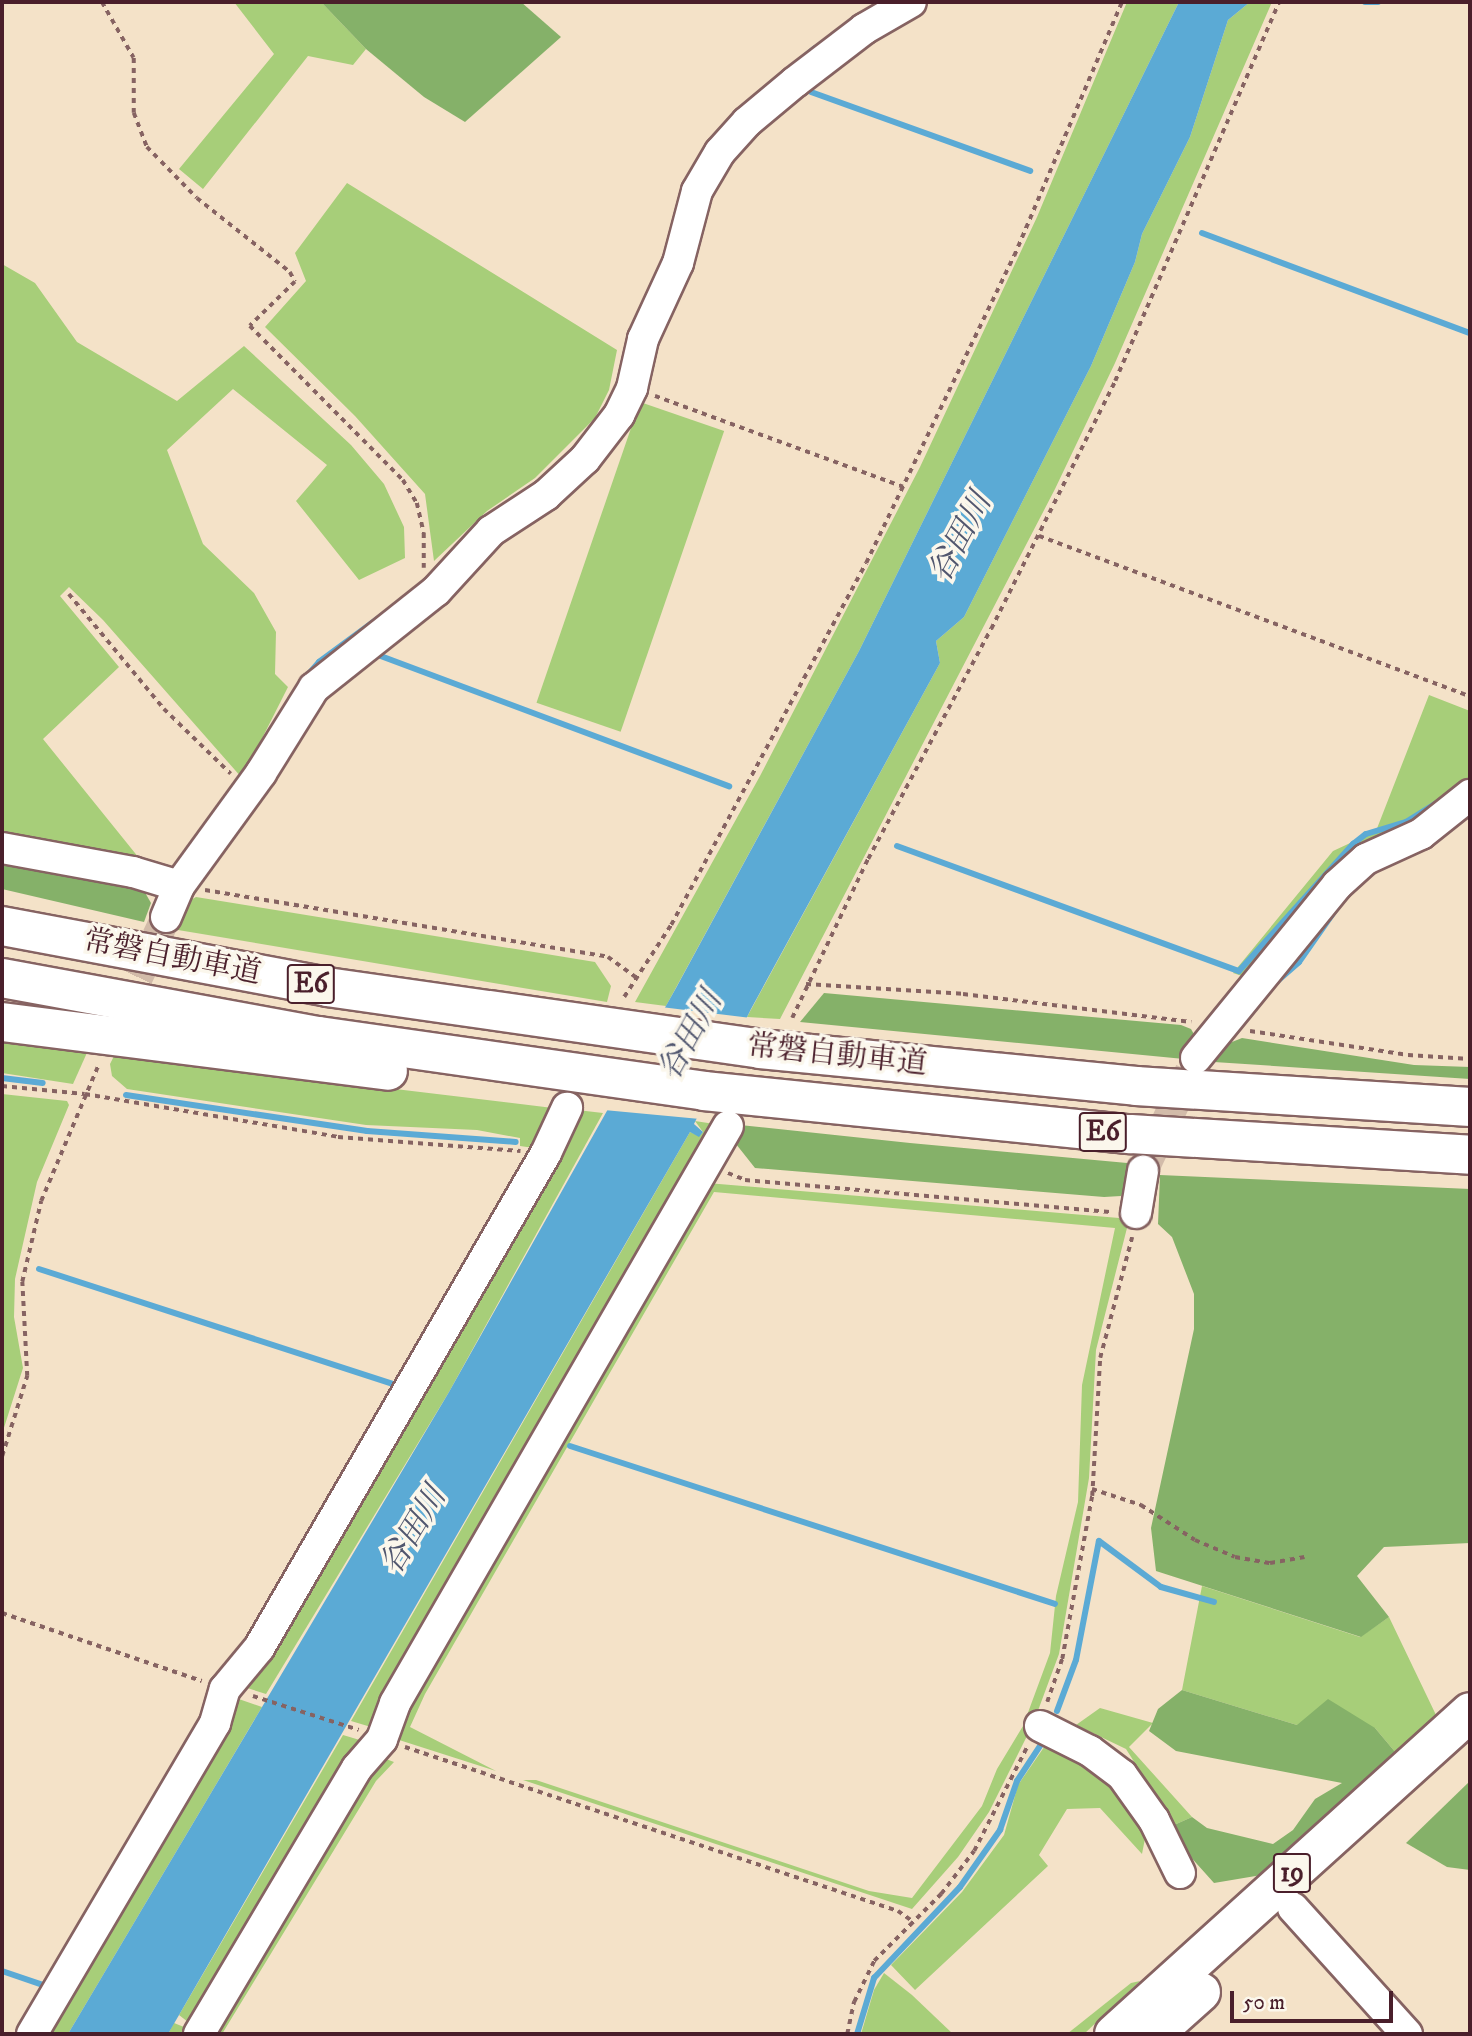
<!DOCTYPE html>
<meta charset="utf-8">
<style>
body{margin:0}
#map{position:relative;width:1472px;height:2036px;overflow:hidden;background:#f4e2c8;font-family:"IM FELL DW Pica","Noto Serif JP",serif}
div>[style]{position:absolute}
[style*='--x']{left:calc(var(--x)*1px);top:calc(var(--y)*1px);width:calc(var(--w)*1px);rotate:calc(var(--a)*1deg)}
.green>*{inset:0;background:#a7ce79;transform-origin:0 0}
.forest>*{inset:0;background:#85b169}
.water>*{inset:0;background:#5baad5}
.pier>*{inset:0;background:#f4e2c8}
.stream>*{height:6px;margin:-3px;padding:0 3px;transform-origin:3px;border-radius:3px;background:#5baad5}
.minor-tunnel>*{height:30px;margin-top:-15px;transform-origin:0;background:repeating-linear-gradient(90deg,#d2bba9 0 30px,transparent 0 45px)}
.path>*{height:3.5px;margin-top:-1.75px;transform-origin:0;background:repeating-linear-gradient(90deg,#866362 0 5px,transparent 0 10px)}
.roads{filter:drop-shadow(2px 0 #866362) drop-shadow(-2px 0 #866362) drop-shadow(0 2px #866362) drop-shadow(0 -2px #866362)}
.minor>*{height:30px;margin:-15px;padding:0 15px;transform-origin:15px;border-radius:15px;background:#fff}
.major>*{height:38px;margin:-19px;padding:0 19px;transform-origin:19px;border-radius:19px;background:#fff}
.highway>*{height:38px;margin:-19px;padding:0 19px;transform-origin:19px;border-radius:19px;background:#fff}
span{translate:-50% -50%;white-space:nowrap;text-align:center;line-height:1.15;-webkit-text-stroke:7px #fbf7ec;paint-order:stroke}
.shield-label span{padding:2px 5px;background:#fbf7ec;border:2px solid;border-radius:5px;-webkit-text-stroke-width:0}
.shield-label{font-size:28px;color:#4a1f2b;font-weight:700}
.street-label{font-size:30px;color:#4a1f2b}
.water-label{font-size:32px;color:#51576f;font-style:italic}
.frame{position:absolute;inset:0;border:4px solid #4a1f2b;pointer-events:none}
.scale{position:absolute;left:1230px;top:1991px;width:163px;height:32px;box-sizing:border-box;border:4px solid #4a1f2b;border-top:0;padding-left:9px;font-size:21px;line-height:24px;white-space:nowrap;color:#4a1f2b;-webkit-text-stroke:5px #fbf7ec;paint-order:stroke}
</style>
<div id="map">
<div class="green">
<div style="clip-path:polygon(234px 2px,321px 2px,366px 49px,353px 65px,308px 56px,203px 189px,179px 169px,274px 54px)"></div>
<div style="clip-path:polygon(1127px 2px,1179px 2px,859px 651px,666px 1006px,635px 1002px,760px 776px,920px 467px,1037px 217px)"></div>
<div style="clip-path:polygon(1250px 2px,1272px 2px,1115px 363px,1055px 489px,780px 1019px,747px 1017px,940px 663px,936px 641px,964px 617px,1091px 366px,1135px 262px,1142px 234px,1190px 137px,1228px 20px)"></div>
<div style="clip-path:polygon(347px 183px,617px 350px,609px 390px,595px 418px,535px 478px,487px 511px,434px 561px,425px 494px,355px 416px,265px 327px,306px 281px,295px 253px)"></div>
<div style="clip-path:polygon(2px 264px,35px 283px,77px 342px,177px 401px,244px 346px,351px 445px,384px 484px,404px 527px,405px 558px,359px 580px,296px 501px,327px 465px,233px 389px,167px 450px,203px 544px,254px 593px,276px 632px,275px 674px,288px 687px,242px 778px,103px 620px,69px 587px,60px 596px,119px 667px,43px 739px,139px 858px,2px 835px)"></div>
<div style="left:640px;top:402px;width:89px;height:318px;rotate:19deg"></div>
<div style="clip-path:polygon(1429px 695px,1470px 711px,1470px 785px,1248px 978px,1233px 973px,1333px 851px,1376px 831px)"></div>
<div style="clip-path:polygon(196px 897px,595px 962px,611px 986px,607px 1002px,172px 929px,185px 903px)"></div>
<div style="clip-path:polygon(2px 1037px,90px 1046px,73px 1084px,2px 1073px)"></div>
<div style="clip-path:polygon(116px 1052px,270px 1074px,553px 1108px,534px 1148px,520px 1146px,520px 1138px,477px 1130px,366px 1125px,127px 1089px,112px 1076px,110px 1064px)"></div>
<div style="clip-path:polygon(2px 1094px,67px 1101px,69px 1105px,37px 1182px,15px 1279px,14px 1317px,23px 1368px,2px 1434px)"></div>
<div style="clip-path:polygon(577px 1110px,603px 1113px,449px 1392px,266px 1694px,238px 1685px)"></div>
<div style="clip-path:polygon(695px 1121px,721px 1125px,381px 1730px,351px 1721px,690px 1132px,699px 1136px,703px 1132px)"></div>
<div style="clip-path:polygon(707px 1183px,1119px 1218px,1127px 1228px,1096px 1350px,1089px 1478px,1059px 1654px,1033px 1724px,989px 1812px,958px 1857px,912px 1909px,523px 1780px,536px 1780px,869px 1891px,912px 1898px,982px 1806px,997px 1769px,1023px 1726px,1050px 1653px,1056px 1596px,1078px 1502px,1082px 1385px,1115px 1228px,714px 1192px,425px 1694px,410px 1727px,496px 1771px,396px 1739px,400px 1713px)"></div>
<div style="clip-path:polygon(1202px 1586px,1360px 1637px,1389px 1617px,1436px 1715px,1396px 1753px,1375px 1728px,1297px 1725px,1182px 1690px)"></div>
<div style="clip-path:polygon(233px 1697px,262px 1707px,68px 2034px,41px 2034px)"></div>
<div style="clip-path:polygon(1100px 1708px,1153px 1723px,1129px 1747px,1192px 1817px,1174px 1825px,1126px 1749px,1076px 1725px)"></div>
<div style="clip-path:polygon(343px 1735px,373px 1744px,192px 2034px,168px 2034px,174px 2023px,184px 2027px,188px 2022px,179px 2015px)"></div>
<div style="clip-path:polygon(1051px 1737px,1090px 1760px,1149px 1818px,1142px 1854px,1100px 1808px,1067px 1809px,1039px 1855px,1048px 1866px,915px 1990px,891px 1965px,962px 1892px,1004px 1835px,1018px 1785px)"></div>
<div style="clip-path:polygon(378px 1756px,394px 1762px,376px 1781px,222px 2034px,211px 2034px)"></div>
<div style="clip-path:polygon(884px 1973px,912px 1995px,953px 2034px,861px 2034px,874px 1990px)"></div>
<div style="clip-path:polygon(1140px 1981px,1084px 2034px,1067px 2034px,1131px 1983px)"></div>
</div>
<div class="forest">
<div style="clip-path:polygon(321px 2px,521px 2px,561px 37px,465px 122px,424px 97px,366px 49px)"></div>
<div style="clip-path:polygon(2px 854px,143px 889px,151px 903px,144px 922px,2px 889px)"></div>
<div style="clip-path:polygon(824px 993px,1181px 1025px,1191px 1029px,1196px 1038px,1184px 1059px,800px 1022px)"></div>
<div style="clip-path:polygon(1242px 1038px,1414px 1065px,1470px 1067px,1470px 1079px,1214px 1062px,1227px 1044px)"></div>
<div style="clip-path:polygon(740px 1125px,910px 1143px,1138px 1164px,1121px 1196px,1104px 1197px,755px 1168px,736px 1144px)"></div>
<div style="clip-path:polygon(1160px 1175px,1470px 1189px,1470px 1543px,1384px 1547px,1357px 1576px,1389px 1617px,1361px 1637px,1156px 1571px,1151px 1528px,1194px 1329px,1194px 1294px,1172px 1237px,1158px 1224px)"></div>
<div style="clip-path:polygon(1182px 1690px,1297px 1725px,1328px 1699px,1375px 1728px,1396px 1753px,1273px 1873px,1214px 1883px,1171px 1835px,1174px 1825px,1192px 1817px,1207px 1828px,1273px 1844px,1293px 1830px,1315px 1799px,1342px 1783px,1176px 1751px,1149px 1731px,1158px 1709px)"></div>
<div style="clip-path:polygon(1470px 1781px,1470px 1870px,1447px 1867px,1406px 1843px)"></div>
</div>
<div class="water">
<div style="clip-path:polygon(1179px 2px,1250px 2px,1228px 20px,1190px 137px,1142px 234px,1135px 262px,1091px 366px,964px 617px,936px 641px,940px 663px,751px 1009px,694px 1124px,703px 1132px,699px 1137px,690px 1132px,168px 2034px,68px 2034px,449px 1392px,676px 988px,859px 651px)"></div>
</div>
<div class="pier">
<div style="clip-path:polygon(661px 1007px,751px 1018px,700px 1119px,604px 1110px)"></div>
</div>
<div class="stream">
<div style="--x:1365;--y:2;--w:13;--a:0"></div>
<div style="--x:811;--y:92;--w:233;--a:19.8"></div>
<div style="--x:735;--y:114;--w:104;--a:-39.5"></div>
<div style="--x:1202;--y:233;--w:286;--a:20.5"></div>
<div style="--x:378;--y:655;--w:375;--a:20.5"></div>
<div style="--x:306;--y:677;--w:20;--a:-49"></div>
<div style="--x:319;--y:662;--w:81;--a:-36.4"></div>
<div style="--x:897;--y:846;--w:364;--a:20.1"></div>
<div style="--x:1239;--y:971;--w:171;--a:-48.1"></div>
<div style="--x:1353;--y:844;--w:16;--a:-38"></div>
<div style="--x:1366;--y:834;--w:42;--a:-16.7"></div>
<div style="--x:1406;--y:822;--w:59;--a:-31.8"></div>
<div style="--x:1400;--y:858;--w:30;--a:-23"></div>
<div style="--x:1274;--y:984;--w:33;--a:-41"></div>
<div style="--x:1299;--y:962;--w:65;--a:-55.1"></div>
<div style="--x:2;--y:1078;--w:41;--a:7"></div>
<div style="--x:126;--y:1095;--w:244;--a:8.5"></div>
<div style="--x:367;--y:1131;--w:149;--a:4.2"></div>
<div style="--x:39;--y:1269;--w:371;--a:18"></div>
<div style="--x:570;--y:1446;--w:510;--a:18.04"></div>
<div style="--x:1057;--y:1711;--w:54;--a:-69.6"></div>
<div style="--x:1076;--y:1660;--w:121;--a:-79.1"></div>
<div style="--x:1099;--y:1541;--w:77;--a:36.6"></div>
<div style="--x:1161;--y:1587;--w:55;--a:15.8"></div>
<div style="--x:2;--y:1971;--w:43;--a:18.9"></div>
<div style="--x:857;--y:2034;--w:59;--a:-73.1"></div>
<div style="--x:874;--y:1978;--w:125;--a:-46.6"></div>
<div style="--x:960;--y:1887;--w:70;--a:-54.9"></div>
<div style="--x:1000;--y:1830;--w:52;--a:-70.9"></div>
<div style="--x:1017;--y:1781;--w:42;--a:-56.7"></div>
</div>
<div class="minor-tunnel">
<div style="--x:119;--y:1018;--w:111;--a:-65"></div>
<div style="--x:1143;--y:1171;--w:110;--a:-64.8"></div>
</div>
<div class="path">
<div style="--x:102;--y:2;--w:64;--a:60.3"></div>
<div style="--x:134;--y:58;--w:55;--a:90"></div>
<div style="--x:134;--y:113;--w:36;--a:69"></div>
<div style="--x:147;--y:147;--w:71;--a:45.6"></div>
<div style="--x:197;--y:198;--w:119;--a:38.5"></div>
<div style="--x:290;--y:272;--w:11;--a:63"></div>
<div style="--x:295;--y:282;--w:63;--a:135.6"></div>
<div style="--x:250;--y:326;--w:217;--a:45.2"></div>
<div style="--x:403;--y:480;--w:27;--a:59"></div>
<div style="--x:417;--y:503;--w:31;--a:77"></div>
<div style="--x:424;--y:533;--w:35;--a:90"></div>
<div style="--x:655;--y:396;--w:264;--a:20.1"></div>
<div style="--x:1039;--y:536;--w:460;--a:20.4"></div>
<div style="--x:69;--y:594;--w:149;--a:50.4"></div>
<div style="--x:164;--y:709;--w:93;--a:44.1"></div>
<div style="--x:205;--y:890;--w:409;--a:9.4"></div>
<div style="--x:608;--y:957;--w:37;--a:36"></div>
<div style="--x:806;--y:984;--w:157;--a:3.6"></div>
<div style="--x:963;--y:994;--w:230;--a:7"></div>
<div style="--x:624;--y:997;--w:86;--a:-56.9"></div>
<div style="--x:671;--y:925;--w:411;--a:-61.7"></div>
<div style="--x:866;--y:563;--w:341;--a:-64.3"></div>
<div style="--x:1014;--y:256;--w:276;--a:-67"></div>
<div style="--x:792;--y:1018;--w:176;--a:-64.5"></div>
<div style="--x:868;--y:859;--w:261;--a:-61.9"></div>
<div style="--x:991;--y:629;--w:277;--a:-63.4"></div>
<div style="--x:1115;--y:381;--w:413;--a:-66.6"></div>
<div style="--x:1250;--y:1031;--w:160;--a:8.6"></div>
<div style="--x:1408;--y:1055;--w:62;--a:3.7"></div>
<div style="--x:2;--y:1086;--w:83;--a:5.5"></div>
<div style="--x:85;--y:1094;--w:257;--a:9.6"></div>
<div style="--x:338;--y:1137;--w:183;--a:4.4"></div>
<div style="--x:728;--y:1173;--w:18;--a:22"></div>
<div style="--x:745;--y:1180;--w:369;--a:5"></div>
<div style="--x:2;--y:1456;--w:84;--a:-72.6"></div>
<div style="--x:27;--y:1376;--w:94;--a:-93"></div>
<div style="--x:22;--y:1282;--w:83;--a:-76.8"></div>
<div style="--x:41;--y:1201;--w:149;--a:-67.1"></div>
<div style="--x:1092;--y:1489;--w:52;--a:18.1"></div>
<div style="--x:1141;--y:1505;--w:64;--a:32.9"></div>
<div style="--x:1195;--y:1540;--w:43;--a:23"></div>
<div style="--x:1235;--y:1557;--w:36;--a:10"></div>
<div style="--x:1270;--y:1563;--w:35;--a:-10"></div>
<div style="--x:2;--y:1613;--w:211;--a:18.8"></div>
<div style="--x:253;--y:1696;--w:111;--a:17.8"></div>
<div style="--x:1047;--y:1702;--w:46;--a:-70.8"></div>
<div style="--x:1062;--y:1659;--w:166;--a:-79.6"></div>
<div style="--x:1092;--y:1496;--w:138;--a:-86.7"></div>
<div style="--x:1100;--y:1358;--w:125;--a:-75.2"></div>
<div style="--x:405;--y:1747;--w:520;--a:18.4"></div>
<div style="--x:898;--y:1911;--w:19;--a:35"></div>
<div style="--x:847;--y:2034;--w:33;--a:-78"></div>
<div style="--x:854;--y:2002;--w:46;--a:-64"></div>
<div style="--x:874;--y:1961;--w:95;--a:-45"></div>
<div style="--x:941;--y:1894;--w:54;--a:-52.5"></div>
<div style="--x:974;--y:1851;--w:117;--a:-63"></div>
</div>
<div class="roads">
<div class="minor">
<div style="--x:2;--y:848;--w:133;--a:10.4"></div>
<div style="--x:133;--y:872;--w:48;--a:16.9"></div>
<div style="--x:166;--y:917;--w:34;--a:-67"></div>
<div style="--x:179;--y:886;--w:140;--a:-54"></div>
<div style="--x:261;--y:773;--w:100;--a:-58.1"></div>
<div style="--x:314;--y:688;--w:156;--a:-38.5"></div>
<div style="--x:436;--y:591;--w:81;--a:-47.5"></div>
<div style="--x:491;--y:531;--w:66;--a:-33.2"></div>
<div style="--x:546;--y:495;--w:53;--a:-42.7"></div>
<div style="--x:585;--y:459;--w:56;--a:-52.3"></div>
<div style="--x:619;--y:415;--w:30;--a:-64"></div>
<div style="--x:632;--y:388;--w:50;--a:-77.3"></div>
<div style="--x:643;--y:339;--w:84;--a:-65.3"></div>
<div style="--x:678;--y:263;--w:74;--a:-75.2"></div>
<div style="--x:697;--y:191;--w:45;--a:-59.5"></div>
<div style="--x:720;--y:152;--w:40;--a:-48"></div>
<div style="--x:747;--y:122;--w:62;--a:-39.8"></div>
<div style="--x:795;--y:82;--w:87;--a:-37.5"></div>
<div style="--x:864;--y:29;--w:54;--a:-29.9"></div>
<div style="--x:1196;--y:1058;--w:223;--a:-50.8"></div>
<div style="--x:1337;--y:885;--w:39;--a:-42"></div>
<div style="--x:1366;--y:859;--w:60;--a:-24.4"></div>
<div style="--x:1421;--y:834;--w:63;--a:-38.5"></div>
<div style="--x:1136;--y:1213;--w:43;--a:-80.5"></div>
<div style="--x:1040;--y:1726;--w:56;--a:26.6"></div>
<div style="--x:1090;--y:1751;--w:40;--a:37"></div>
<div style="--x:1122;--y:1775;--w:55;--a:54.6"></div>
<div style="--x:1154;--y:1820;--w:59;--a:63.9"></div>
<div style="--x:1293;--y:1908;--w:170;--a:47.9"></div>
<div style="--x:32;--y:2034;--w:361;--a:-59.5"></div>
<div style="--x:215;--y:1723;--w:35;--a:-74"></div>
<div style="--x:225;--y:1689;--w:53;--a:-50.3"></div>
<div style="--x:259;--y:1648;--w:572;--a:-59.89"></div>
<div style="--x:546;--y:1153;--w:50;--a:-65"></div>
<div style="--x:199;--y:2034;--w:309;--a:-59.3"></div>
<div style="--x:357;--y:1768;--w:38;--a:-49"></div>
<div style="--x:382;--y:1739;--w:38;--a:-70"></div>
<div style="--x:395;--y:1703;--w:666;--a:-60.01"></div>
</div>
<div class="major">
<div style="--x:1114;--y:2034;--w:480;--a:-42.1"></div>
<div style="--x:1154;--y:2034;--w:63;--a:-41.8"></div>
</div>
<div class="highway">
<div style="--x:2;--y:926;--w:331;--a:10.6"></div>
<div style="--x:327;--y:987;--w:437;--a:8.1"></div>
<div style="--x:760;--y:1049;--w:378;--a:5.6"></div>
<div style="--x:1136;--y:1086;--w:335;--a:3.6"></div>
<div style="--x:2;--y:978;--w:322;--a:10.4"></div>
<div style="--x:319;--y:1036;--w:389;--a:8.1"></div>
<div style="--x:704;--y:1091;--w:429;--a:5.8"></div>
<div style="--x:1131;--y:1134;--w:340;--a:3.5"></div>
<div style="--x:2;--y:1022;--w:389;--a:7.2"></div>
</div>
</div>
<div class="shield-label">
<span style="left:311px;top:984px">E6</span>
<span style="left:1103px;top:1132px">E6</span>
<span style="left:1292px;top:1873px">19</span>
</div>
<div class="street-label">
<span style="left:172px;top:958px;rotate:11deg">常磐自動車道</span>
<span style="left:837px;top:1056px;rotate:6deg">常磐自動車道</span>
</div>
<div class="water-label">
<span style="left:961px;top:538px;rotate:-62deg">谷田川</span>
<span style="left:691px;top:1036px;rotate:-61deg">谷田川</span>
<span style="left:414px;top:1531px;rotate:-59deg">谷田川</span>
</div>
<div class="frame"></div>
<div class="scale">50 m</div>
</div>
